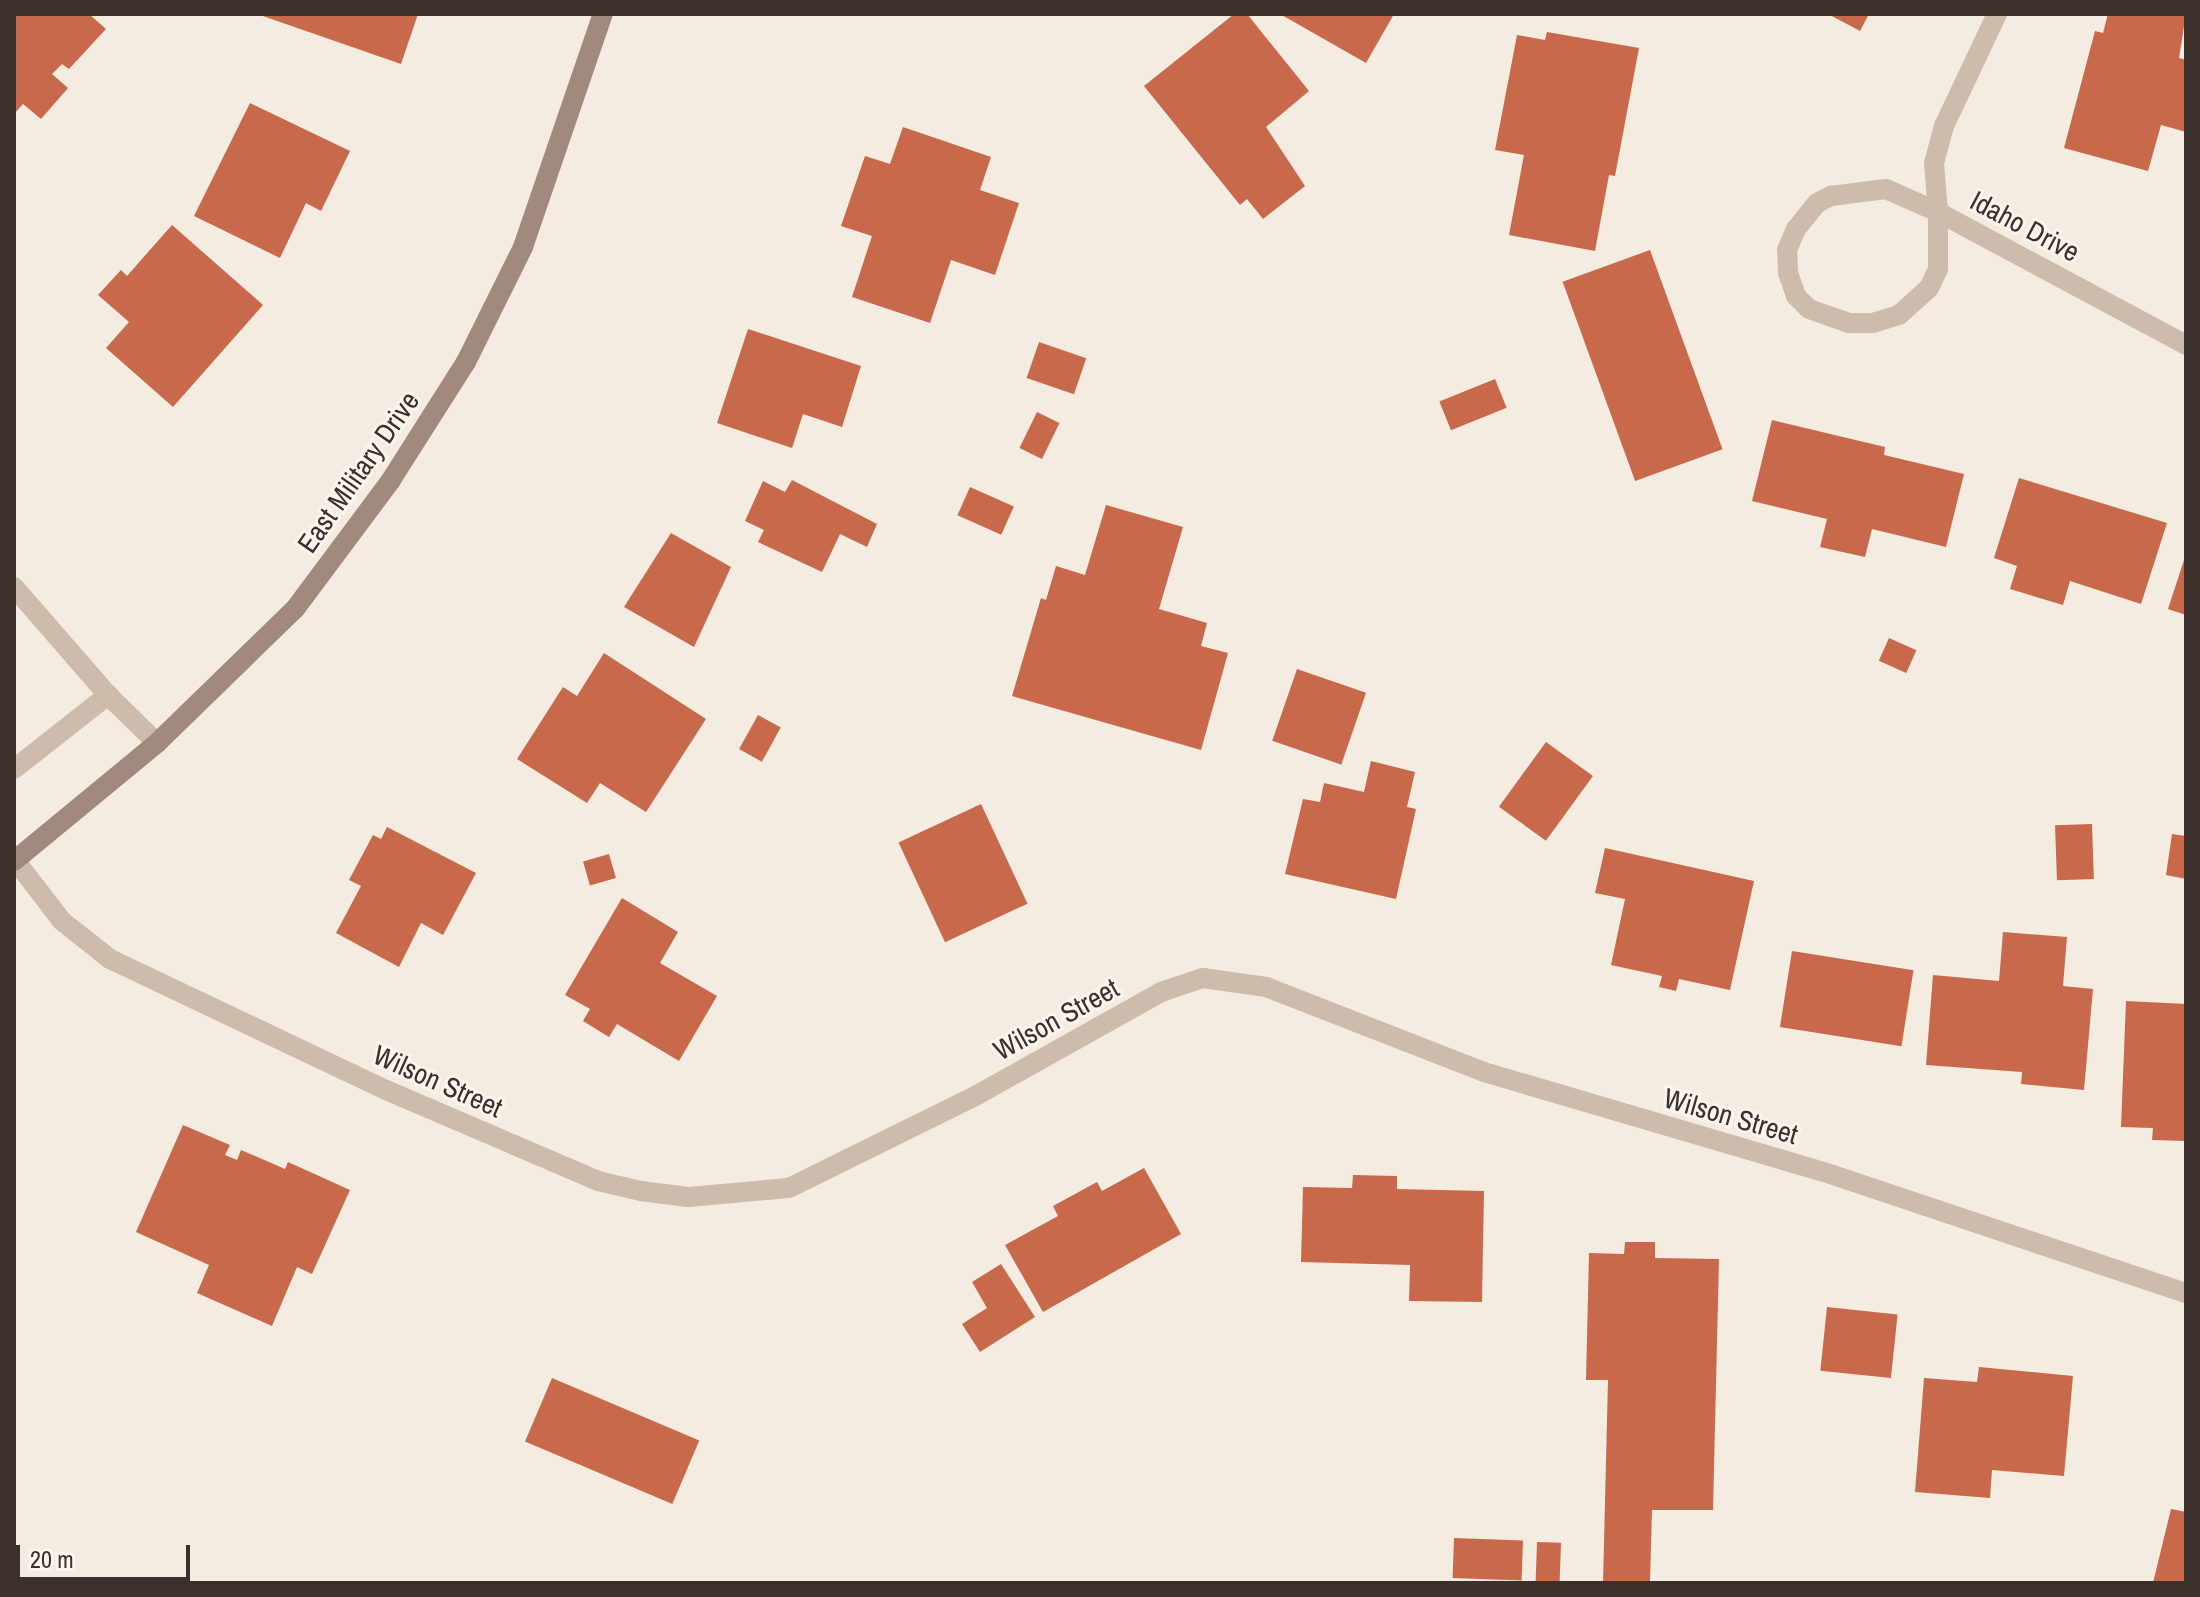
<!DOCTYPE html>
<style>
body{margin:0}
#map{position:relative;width:2200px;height:1597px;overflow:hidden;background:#f4ebe1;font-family:"Archivo Narrow",sans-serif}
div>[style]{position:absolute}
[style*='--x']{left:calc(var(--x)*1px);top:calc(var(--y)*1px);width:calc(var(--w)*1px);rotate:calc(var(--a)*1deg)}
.building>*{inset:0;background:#c8694b;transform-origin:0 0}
.lane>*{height:20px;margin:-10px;padding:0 10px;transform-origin:10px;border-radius:10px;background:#cdbbac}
.street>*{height:20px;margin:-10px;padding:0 10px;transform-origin:10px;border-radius:10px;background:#cdbbac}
.secondary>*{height:20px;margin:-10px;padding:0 10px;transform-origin:10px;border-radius:10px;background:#a18a7d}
span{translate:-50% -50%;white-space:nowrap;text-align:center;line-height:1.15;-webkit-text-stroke:6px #fbf5ee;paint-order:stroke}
.street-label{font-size:28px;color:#3b302b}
.frame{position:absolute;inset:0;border:16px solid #3b302b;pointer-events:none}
.scale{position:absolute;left:16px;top:1545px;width:174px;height:36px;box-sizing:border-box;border:4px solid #3b302b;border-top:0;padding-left:10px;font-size:24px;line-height:28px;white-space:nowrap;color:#3b302b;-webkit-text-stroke:6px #fbf5ee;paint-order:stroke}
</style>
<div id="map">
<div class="building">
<div style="clip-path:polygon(14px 14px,89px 14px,106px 29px,69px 69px,62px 64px,52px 74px,68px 88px,41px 119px,23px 104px,14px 114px)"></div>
<div style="clip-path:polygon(257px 14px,418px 14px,401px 64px)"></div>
<div style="clip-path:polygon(1234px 14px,1247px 14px,1309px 91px,1266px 127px,1305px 186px,1263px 219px,1247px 199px,1240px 205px,1144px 86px)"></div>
<div style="clip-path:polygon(1280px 14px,1394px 14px,1366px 63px)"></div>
<div style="clip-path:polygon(1828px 14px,1869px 14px,1860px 31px)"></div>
<div style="clip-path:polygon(2108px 14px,2186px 14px,2179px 58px,2186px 60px,2186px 132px,2161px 125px,2148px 171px,2064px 148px,2095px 31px,2103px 33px)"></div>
<div style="clip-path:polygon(1547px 32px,1639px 48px,1615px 176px,1609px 175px,1595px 251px,1509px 235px,1524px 155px,1495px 150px,1517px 35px,1545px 40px)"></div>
<div style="clip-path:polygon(250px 103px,350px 151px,321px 211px,306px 203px,280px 258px,194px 216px)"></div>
<div style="clip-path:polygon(903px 127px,991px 157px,980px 190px,1019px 203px,995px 275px,951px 260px,930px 323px,852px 297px,872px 236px,841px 226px,865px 156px,890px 164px)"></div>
<div style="clip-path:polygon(172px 225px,263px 305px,173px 407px,106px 348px,129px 322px,98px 295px,121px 270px,127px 276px)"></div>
<div style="left:1650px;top:250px;width:212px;height:93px;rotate:70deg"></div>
<div style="clip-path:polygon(748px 329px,861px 366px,842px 427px,803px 414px,792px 448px,717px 423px)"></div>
<div style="left:1039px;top:342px;width:50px;height:38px;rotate:19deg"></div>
<div style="left:1495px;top:379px;width:31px;height:60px;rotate:68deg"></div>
<div style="left:1037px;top:412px;width:25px;height:40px;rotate:26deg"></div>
<div style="clip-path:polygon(1772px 420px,1885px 447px,1884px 455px,1964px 474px,1946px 547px,1872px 529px,1865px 557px,1820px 547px,1827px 519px,1752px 501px)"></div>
<div style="clip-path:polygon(2019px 478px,2167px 523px,2141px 604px,2070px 581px,2063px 605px,2010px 589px,2017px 566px,1994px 558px)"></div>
<div style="clip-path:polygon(792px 480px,877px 524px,867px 547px,840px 534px,822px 572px,758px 542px,764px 530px,745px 521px,763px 481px,785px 492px)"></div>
<div style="left:970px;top:487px;width:48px;height:31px;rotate:24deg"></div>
<div style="clip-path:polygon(1106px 505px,1183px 527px,1159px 609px,1207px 623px,1201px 646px,1228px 653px,1201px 750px,1012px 696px,1041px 598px,1046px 600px,1056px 566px,1085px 575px)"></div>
<div style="clip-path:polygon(671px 533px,731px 567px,694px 647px,624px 607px)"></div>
<div style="clip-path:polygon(2185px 557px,2186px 557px,2186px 615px,2168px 609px)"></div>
<div style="left:1889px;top:638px;width:30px;height:25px;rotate:24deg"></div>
<div style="clip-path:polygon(604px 653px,706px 719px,646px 812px,600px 783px,587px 803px,517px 759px,563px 687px,577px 696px)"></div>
<div style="left:1297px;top:669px;width:73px;height:76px;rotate:19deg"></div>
<div style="left:758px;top:715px;width:26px;height:39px;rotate:29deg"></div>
<div style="left:1546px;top:742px;width:58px;height:80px;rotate:36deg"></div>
<div style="clip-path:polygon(1371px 761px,1415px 772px,1407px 807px,1416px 809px,1396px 899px,1285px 874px,1303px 799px,1320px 802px,1324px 783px,1364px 792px)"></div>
<div style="left:981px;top:804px;width:110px;height:91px;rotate:65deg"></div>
<div style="left:2092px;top:824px;width:55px;height:37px;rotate:88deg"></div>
<div style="clip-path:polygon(387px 827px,476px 873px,443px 935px,421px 923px,399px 967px,336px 933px,361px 886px,349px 880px,373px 835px,381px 839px)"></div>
<div style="clip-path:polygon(2172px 834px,2186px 836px,2186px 879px,2166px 875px)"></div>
<div style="clip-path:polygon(1605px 848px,1754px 881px,1730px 990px,1679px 979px,1676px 991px,1659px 987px,1662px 976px,1611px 965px,1625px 899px,1595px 893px)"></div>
<div style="left:609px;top:854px;width:25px;height:27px;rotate:74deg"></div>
<div style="clip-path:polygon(622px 898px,678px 932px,660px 963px,717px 996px,679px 1061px,617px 1024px,609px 1037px,583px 1021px,590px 1009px,565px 995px)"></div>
<div style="clip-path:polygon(2003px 932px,2067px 937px,2063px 986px,2093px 989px,2084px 1090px,2021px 1084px,2022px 1072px,1926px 1065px,1933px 975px,1999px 981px)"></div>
<div style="left:1792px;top:951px;width:123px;height:77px;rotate:9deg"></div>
<div style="clip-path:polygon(2126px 1001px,2186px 1004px,2186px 1141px,2152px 1140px,2153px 1128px,2121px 1127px)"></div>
<div style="clip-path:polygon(183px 1125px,230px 1145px,225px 1155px,237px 1160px,241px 1150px,285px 1169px,288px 1162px,350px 1190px,312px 1274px,297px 1267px,272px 1326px,197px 1293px,209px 1265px,136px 1232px)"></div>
<div style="clip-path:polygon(1144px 1168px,1181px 1234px,1043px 1312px,1005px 1245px,1058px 1216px,1053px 1206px,1097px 1182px,1102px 1191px)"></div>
<div style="clip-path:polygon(1353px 1175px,1397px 1176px,1397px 1189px,1484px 1191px,1482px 1302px,1409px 1301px,1410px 1265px,1301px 1262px,1303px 1187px,1352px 1188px)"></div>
<div style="clip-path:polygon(1625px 1242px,1655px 1242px,1655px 1258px,1719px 1259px,1713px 1510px,1652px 1510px,1650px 1583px,1603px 1583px,1608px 1380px,1586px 1380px,1589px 1253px,1624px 1254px)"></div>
<div style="clip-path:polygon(1001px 1264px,1035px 1317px,980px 1352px,962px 1324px,987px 1308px,972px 1282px)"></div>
<div style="left:1827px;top:1307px;width:71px;height:64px;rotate:6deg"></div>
<div style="clip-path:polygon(1979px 1367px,2073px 1376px,2064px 1476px,1992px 1470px,1990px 1498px,1915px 1492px,1924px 1378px,1977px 1382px)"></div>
<div style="left:552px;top:1378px;width:160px;height:69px;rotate:23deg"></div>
<div style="clip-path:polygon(2171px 1509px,2186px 1512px,2186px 1583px,2153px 1583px)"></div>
<div style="left:1454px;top:1538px;width:69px;height:40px;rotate:2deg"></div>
<div style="left:1537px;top:1542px;width:24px;height:41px;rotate:2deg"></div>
</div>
<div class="lane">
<div style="--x:14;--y:587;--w:143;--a:49"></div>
<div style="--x:14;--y:769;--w:120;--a:-38.2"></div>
<div style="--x:108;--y:695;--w:69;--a:44.4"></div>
</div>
<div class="street">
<div style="--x:1997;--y:14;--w:124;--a:115.3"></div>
<div style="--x:1944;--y:126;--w:38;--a:105"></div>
<div style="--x:1934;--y:163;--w:49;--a:85.3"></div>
<div style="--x:1938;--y:212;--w:281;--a:28.2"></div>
<div style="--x:1886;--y:189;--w:57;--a:23.9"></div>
<div style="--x:1938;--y:212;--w:57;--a:90"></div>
<div style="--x:1938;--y:269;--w:21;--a:115"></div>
<div style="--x:1929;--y:288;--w:40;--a:138"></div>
<div style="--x:1899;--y:315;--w:27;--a:163"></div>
<div style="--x:1873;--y:323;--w:24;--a:180"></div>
<div style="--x:1849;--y:323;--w:42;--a:-160.7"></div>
<div style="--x:1809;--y:309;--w:18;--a:-135"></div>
<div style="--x:1796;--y:296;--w:24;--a:-109"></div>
<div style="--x:1788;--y:273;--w:23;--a:-92"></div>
<div style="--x:1787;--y:250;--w:23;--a:-67"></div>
<div style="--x:1796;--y:229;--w:33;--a:-51"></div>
<div style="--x:1817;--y:203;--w:16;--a:-27"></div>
<div style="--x:1831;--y:196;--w:55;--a:-7.3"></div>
<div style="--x:15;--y:860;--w:77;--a:52.4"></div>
<div style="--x:62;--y:921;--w:61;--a:38.4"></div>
<div style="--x:110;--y:959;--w:306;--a:25.4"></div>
<div style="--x:386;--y:1090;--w:231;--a:23.2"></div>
<div style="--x:598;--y:1181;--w:44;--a:13.1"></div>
<div style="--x:641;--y:1191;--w:47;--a:7.3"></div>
<div style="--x:688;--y:1197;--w:101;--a:-5.1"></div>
<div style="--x:789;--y:1188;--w:210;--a:-26.3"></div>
<div style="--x:977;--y:1095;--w:211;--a:-29.2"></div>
<div style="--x:1161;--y:992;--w:44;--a:-18.4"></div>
<div style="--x:1203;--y:978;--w:64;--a:8.1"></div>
<div style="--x:1266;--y:987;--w:234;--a:21.3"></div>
<div style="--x:1484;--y:1072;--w:364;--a:16.4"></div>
<div style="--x:1833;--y:1175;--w:372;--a:18.5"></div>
</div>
<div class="secondary">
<div style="--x:14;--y:861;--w:185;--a:-39.5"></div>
<div style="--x:157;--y:743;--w:192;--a:-44.2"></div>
<div style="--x:295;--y:609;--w:161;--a:-53.3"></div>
<div style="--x:391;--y:480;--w:140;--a:-57.6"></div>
<div style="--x:466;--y:362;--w:128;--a:-63.6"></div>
<div style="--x:523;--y:247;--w:246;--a:-71.1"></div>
</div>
<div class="street-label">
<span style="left:2025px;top:226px;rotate:28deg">Idaho Drive</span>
<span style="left:358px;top:472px;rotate:-55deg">East Military Drive</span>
<span style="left:1056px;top:1019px;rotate:-29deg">Wilson Street</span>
<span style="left:438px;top:1081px;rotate:24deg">Wilson Street</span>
<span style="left:1731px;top:1116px;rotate:16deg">Wilson Street</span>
</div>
<div class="frame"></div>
<div class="scale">20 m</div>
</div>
